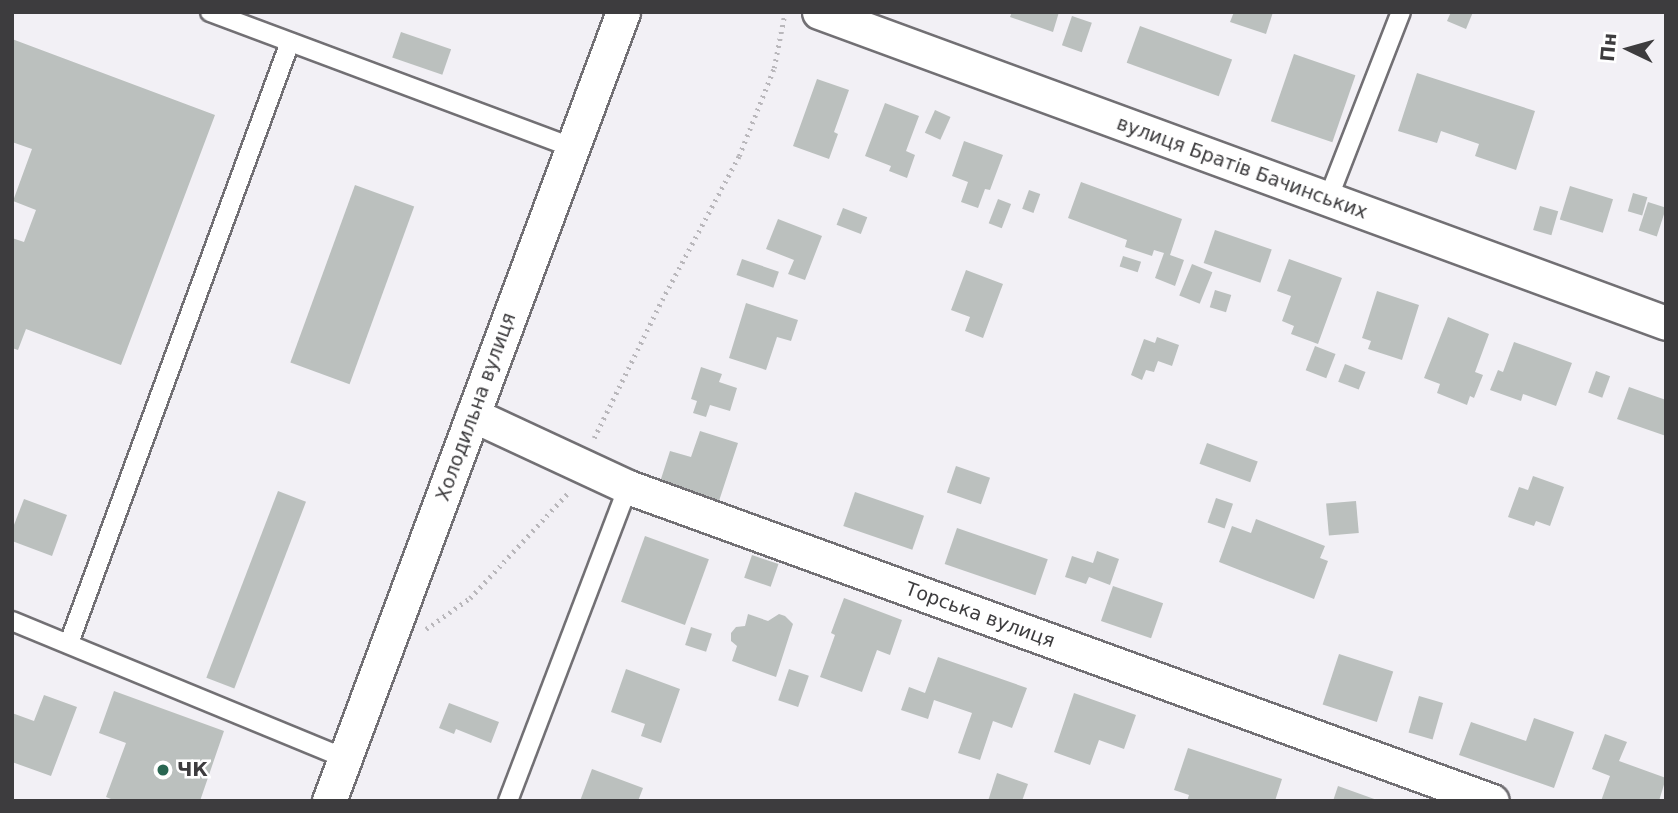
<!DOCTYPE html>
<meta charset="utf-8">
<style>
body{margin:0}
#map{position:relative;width:1678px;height:813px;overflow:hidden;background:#f2f0f5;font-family:"DejaVu Sans",sans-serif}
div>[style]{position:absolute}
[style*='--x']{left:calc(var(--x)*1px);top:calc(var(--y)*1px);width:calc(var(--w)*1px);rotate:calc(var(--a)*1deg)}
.building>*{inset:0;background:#bbc0be;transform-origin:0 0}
.path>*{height:4.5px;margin-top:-2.25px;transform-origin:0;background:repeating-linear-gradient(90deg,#b9b7bb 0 2px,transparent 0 7px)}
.roads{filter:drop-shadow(2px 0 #727074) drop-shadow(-2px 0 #727074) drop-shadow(0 2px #727074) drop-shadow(0 -2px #727074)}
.lane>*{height:18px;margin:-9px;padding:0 9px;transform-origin:9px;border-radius:9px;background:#fff}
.street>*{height:33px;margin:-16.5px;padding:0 16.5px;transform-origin:16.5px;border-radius:16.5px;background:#fff}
.dots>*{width:19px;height:19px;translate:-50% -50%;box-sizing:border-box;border:4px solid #fff;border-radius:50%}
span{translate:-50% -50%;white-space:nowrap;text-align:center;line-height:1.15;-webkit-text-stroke:5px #fff;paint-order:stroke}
.street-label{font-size:19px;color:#3d3c3e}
.poi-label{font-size:19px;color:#3d3c3e;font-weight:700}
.left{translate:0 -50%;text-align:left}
.frame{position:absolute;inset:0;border:14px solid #3d3c3e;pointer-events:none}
.north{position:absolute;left:1594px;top:14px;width:70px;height:70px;-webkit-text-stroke:5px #fff;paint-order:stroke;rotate:275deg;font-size:19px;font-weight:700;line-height:28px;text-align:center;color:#3d3c3e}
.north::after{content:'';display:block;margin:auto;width:24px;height:32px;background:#3d3c3e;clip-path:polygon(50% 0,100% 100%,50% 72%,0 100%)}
</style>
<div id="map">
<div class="building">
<div style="clip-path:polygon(1012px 12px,1059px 12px,1053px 32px,1010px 17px)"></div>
<div style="clip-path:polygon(1234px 12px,1273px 12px,1266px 34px,1230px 22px)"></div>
<div style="clip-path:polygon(1451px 12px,1473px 12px,1466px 29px,1447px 21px)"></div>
<div style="left:1072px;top:16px;width:21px;height:31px;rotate:19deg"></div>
<div style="left:1140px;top:26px;width:98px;height:39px;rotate:20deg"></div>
<div style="left:401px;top:32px;width:53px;height:27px;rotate:19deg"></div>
<div style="clip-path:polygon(12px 39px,215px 115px,121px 365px,26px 329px,18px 350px,12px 348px,12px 238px,24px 242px,36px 210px,13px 201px,32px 149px,12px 142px)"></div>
<div style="left:1294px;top:54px;width:65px;height:71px;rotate:19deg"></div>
<div style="clip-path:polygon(1417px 73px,1535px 111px,1516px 170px,1475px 156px,1479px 144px,1441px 131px,1437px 143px,1398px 131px)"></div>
<div style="clip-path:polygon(817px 79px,849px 90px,834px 132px,838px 134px,829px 159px,793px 146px)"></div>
<div style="clip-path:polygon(885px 103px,919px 116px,906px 151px,915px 155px,907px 178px,889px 171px,891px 166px,865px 156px)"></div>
<div style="left:935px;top:110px;width:17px;height:25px;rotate:24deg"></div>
<div style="clip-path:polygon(964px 141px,1003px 155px,990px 190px,985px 189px,978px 208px,961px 202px,968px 182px,952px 176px)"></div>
<div style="clip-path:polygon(1081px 182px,1182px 219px,1170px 255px,1184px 260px,1175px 286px,1155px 278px,1164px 253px,1154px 250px,1152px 256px,1125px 247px,1127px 240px,1068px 218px)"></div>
<div style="left:355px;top:185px;width:63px;height:189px;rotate:20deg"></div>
<div style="left:1570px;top:186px;width:45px;height:35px;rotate:17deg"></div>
<div style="left:1029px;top:190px;width:12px;height:20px;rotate:20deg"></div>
<div style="left:1633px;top:193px;width:15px;height:19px;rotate:16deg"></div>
<div style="left:998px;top:199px;width:14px;height:26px;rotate:21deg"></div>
<div style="left:1648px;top:202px;width:19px;height:30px;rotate:18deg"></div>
<div style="left:1540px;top:206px;width:19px;height:25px;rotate:16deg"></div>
<div style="left:843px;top:208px;width:26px;height:18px;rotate:21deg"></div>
<div style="clip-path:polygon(778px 219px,822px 236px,805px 280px,788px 274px,794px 260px,766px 249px)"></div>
<div style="left:1215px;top:230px;width:60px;height:35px;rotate:19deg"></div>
<div style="left:1123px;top:256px;width:19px;height:11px;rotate:18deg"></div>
<div style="left:742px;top:259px;width:39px;height:17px;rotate:19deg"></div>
<div style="clip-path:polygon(1289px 259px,1342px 278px,1318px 344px,1291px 334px,1294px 326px,1282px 321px,1291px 296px,1277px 291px)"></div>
<div style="left:1192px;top:264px;width:22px;height:34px;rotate:22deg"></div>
<div style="clip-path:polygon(966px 270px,1003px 284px,983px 338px,965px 331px,970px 317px,951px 310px)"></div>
<div style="left:1215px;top:290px;width:17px;height:18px;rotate:17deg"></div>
<div style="clip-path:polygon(1377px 291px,1419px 305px,1402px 360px,1368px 349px,1371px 341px,1362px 338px)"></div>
<div style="clip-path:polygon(746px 303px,798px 320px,791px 341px,777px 337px,766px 370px,729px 358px)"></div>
<div style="clip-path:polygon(1448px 317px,1489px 334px,1475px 372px,1483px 375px,1474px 398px,1470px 396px,1467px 405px,1437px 393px,1440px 384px,1424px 378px)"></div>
<div style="clip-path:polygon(1157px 337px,1179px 345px,1172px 366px,1158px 361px,1154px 372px,1146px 370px,1142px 380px,1131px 375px,1144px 339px,1155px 343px)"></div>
<div style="clip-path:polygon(1514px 342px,1572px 363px,1556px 406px,1523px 394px,1521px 401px,1490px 390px,1498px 370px,1503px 372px)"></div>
<div style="left:1315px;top:346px;width:22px;height:26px;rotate:21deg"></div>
<div style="left:1345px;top:364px;width:22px;height:19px;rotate:21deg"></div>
<div style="clip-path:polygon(701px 367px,722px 374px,719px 382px,737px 388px,730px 411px,710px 405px,706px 417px,693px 413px,697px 401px,691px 399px)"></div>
<div style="left:1596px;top:371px;width:15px;height:23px;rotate:20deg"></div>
<div style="clip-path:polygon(1629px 387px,1666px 400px,1666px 436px,1617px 419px)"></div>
<div style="clip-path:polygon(700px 431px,738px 443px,719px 501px,660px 482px,670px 451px,691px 457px)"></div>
<div style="left:1207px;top:443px;width:54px;height:22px;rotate:20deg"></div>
<div style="left:956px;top:466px;width:36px;height:28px;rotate:19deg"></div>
<div style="clip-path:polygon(1533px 476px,1564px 487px,1550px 526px,1536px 521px,1534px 526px,1508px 517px,1519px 487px,1528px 490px)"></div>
<div style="left:278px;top:491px;width:30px;height:200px;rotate:21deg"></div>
<div style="left:855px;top:492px;width:73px;height:36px;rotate:19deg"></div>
<div style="left:1216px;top:498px;width:18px;height:26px;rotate:19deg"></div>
<div style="clip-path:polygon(24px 499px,67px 515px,52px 556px,12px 541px,12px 530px)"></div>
<div style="left:1356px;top:501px;width:32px;height:30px;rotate:85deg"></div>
<div style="clip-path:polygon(1256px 519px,1325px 546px,1320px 558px,1328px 561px,1314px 599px,1219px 562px,1232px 526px,1251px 533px)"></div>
<div style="left:957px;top:528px;width:96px;height:38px;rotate:19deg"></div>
<div style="left:645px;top:536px;width:68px;height:70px;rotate:20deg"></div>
<div style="clip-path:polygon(1097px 551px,1119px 559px,1110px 585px,1089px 577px,1086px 584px,1065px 577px,1072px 556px,1093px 563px)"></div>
<div style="left:752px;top:555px;width:28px;height:24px;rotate:19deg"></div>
<div style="left:1113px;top:586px;width:53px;height:37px;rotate:19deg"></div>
<div style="clip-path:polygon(844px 598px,902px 620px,890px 655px,877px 650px,862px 692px,820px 677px,835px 635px,831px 633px)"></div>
<div style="clip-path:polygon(748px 614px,768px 621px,779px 614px,785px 616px,793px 624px,776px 677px,732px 661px,737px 646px,731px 641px,731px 633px,736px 627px,745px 626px)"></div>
<div style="left:691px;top:627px;width:22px;height:19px;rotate:18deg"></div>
<div style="left:1339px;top:654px;width:57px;height:53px;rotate:18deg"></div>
<div style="clip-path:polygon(938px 657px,1027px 688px,1012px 728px,993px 721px,980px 760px,958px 753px,972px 713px,934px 700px,928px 719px,901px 710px,909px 687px,925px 693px)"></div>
<div style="clip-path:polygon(626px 669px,680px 689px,661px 743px,641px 736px,645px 724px,611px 712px)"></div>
<div style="left:789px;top:669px;width:21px;height:33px;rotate:19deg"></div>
<div style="clip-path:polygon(114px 691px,224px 731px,200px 801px,116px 801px,106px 797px,126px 743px,99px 733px)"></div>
<div style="clip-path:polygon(1074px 693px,1136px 715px,1124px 749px,1099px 740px,1090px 765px,1054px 752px)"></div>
<div style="clip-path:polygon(44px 695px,77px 707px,51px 776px,12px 762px,12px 713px,34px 721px)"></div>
<div style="left:1419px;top:696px;width:25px;height:38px;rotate:16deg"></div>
<div style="clip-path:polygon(449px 703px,499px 722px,491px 743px,456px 729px,454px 734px,439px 728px)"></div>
<div style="clip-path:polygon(1534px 718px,1574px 732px,1554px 788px,1459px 755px,1471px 722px,1526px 741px)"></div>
<div style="clip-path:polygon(1605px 734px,1627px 742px,1619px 761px,1666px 778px,1659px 801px,1601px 801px,1610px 776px,1592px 769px)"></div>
<div style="clip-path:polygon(1188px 748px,1282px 779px,1275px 801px,1187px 801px,1189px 795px,1174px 790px)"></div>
<div style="clip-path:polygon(592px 769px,643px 788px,638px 801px,580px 801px)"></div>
<div style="clip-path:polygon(997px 773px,1028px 784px,1022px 801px,988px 801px)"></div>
<div style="clip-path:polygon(1338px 786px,1377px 800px,1377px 801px,1333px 801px)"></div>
</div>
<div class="path">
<div style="--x:594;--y:438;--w:154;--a:-63.8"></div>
<div style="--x:662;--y:300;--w:163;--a:-61.9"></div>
<div style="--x:739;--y:156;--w:95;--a:-68.3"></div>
<div style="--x:774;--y:68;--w:57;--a:-78.9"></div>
<div style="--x:426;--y:629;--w:54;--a:-35.2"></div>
<div style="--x:470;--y:598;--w:144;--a:-47"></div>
</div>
<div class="roads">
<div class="lane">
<div style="--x:210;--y:12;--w:388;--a:20.5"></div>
<div style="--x:1328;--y:199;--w:201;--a:-68.7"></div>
<div style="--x:12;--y:621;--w:360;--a:22.4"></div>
<div style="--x:69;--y:643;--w:640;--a:-69.81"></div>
<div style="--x:508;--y:801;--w:336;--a:-69.1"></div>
</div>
<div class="street">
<div style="--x:819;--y:12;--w:902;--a:20.16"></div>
<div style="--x:473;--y:415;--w:171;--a:24.9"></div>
<div style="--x:628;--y:487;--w:919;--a:19.97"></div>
<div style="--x:329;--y:801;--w:842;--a:-69.56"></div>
</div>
</div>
<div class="dots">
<div style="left:163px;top:770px;background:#296651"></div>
</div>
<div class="street-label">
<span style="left:1242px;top:168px;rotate:20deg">вулиця Братів Бачинських</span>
<span style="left:476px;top:407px;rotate:-70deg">Холодильна вулиця</span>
<span style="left:980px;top:615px;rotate:20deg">Торська вулиця</span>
</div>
<div class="poi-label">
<span class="left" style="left:177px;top:770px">ЧК</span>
</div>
<div class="frame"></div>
<div class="north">Пн</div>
</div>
